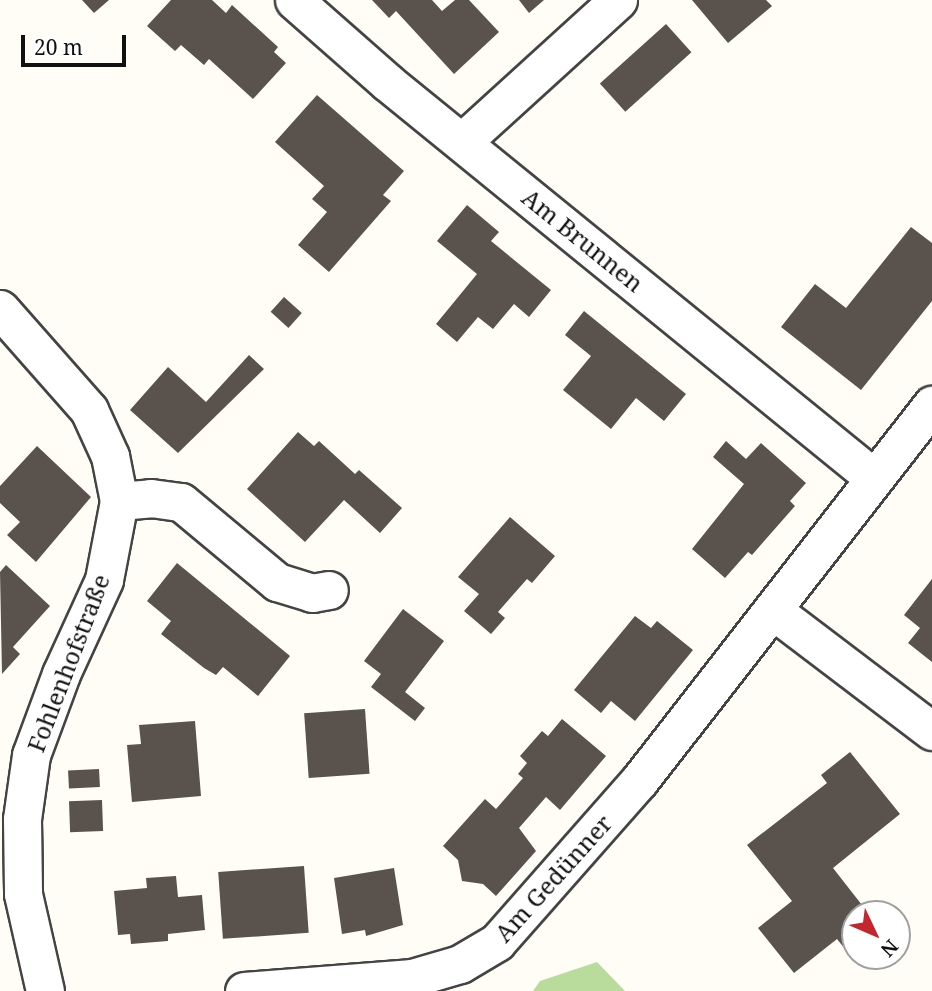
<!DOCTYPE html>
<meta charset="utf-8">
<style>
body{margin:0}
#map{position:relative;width:932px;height:991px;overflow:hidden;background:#fffdf5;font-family:"Noto Serif",serif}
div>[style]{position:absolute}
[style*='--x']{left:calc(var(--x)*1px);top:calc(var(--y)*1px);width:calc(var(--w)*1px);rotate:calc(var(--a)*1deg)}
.forest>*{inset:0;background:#b9dc9c}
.building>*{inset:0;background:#5a524d;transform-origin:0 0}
.roads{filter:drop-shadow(2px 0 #444) drop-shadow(-2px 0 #444) drop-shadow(0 2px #444) drop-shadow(0 -2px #444)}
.minor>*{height:37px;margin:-18.5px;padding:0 18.5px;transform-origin:18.5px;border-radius:18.5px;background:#fff}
span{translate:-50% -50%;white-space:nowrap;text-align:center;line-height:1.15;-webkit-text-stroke:7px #fff;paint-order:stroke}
.street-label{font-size:24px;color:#111}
.north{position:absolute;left:841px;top:900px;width:70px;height:70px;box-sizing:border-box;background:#fff;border:2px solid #a0a0a0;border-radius:50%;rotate:134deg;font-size:19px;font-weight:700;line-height:28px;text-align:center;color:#111}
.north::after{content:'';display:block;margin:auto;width:24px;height:32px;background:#c4262e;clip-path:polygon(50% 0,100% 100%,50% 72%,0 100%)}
.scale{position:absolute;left:21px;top:35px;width:105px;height:32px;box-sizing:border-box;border:4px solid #111;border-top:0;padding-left:9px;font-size:21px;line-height:24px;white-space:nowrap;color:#111;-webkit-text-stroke:5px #fff;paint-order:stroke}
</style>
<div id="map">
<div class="forest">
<div style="clip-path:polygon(597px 962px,625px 991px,533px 991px,540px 981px)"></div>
</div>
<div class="building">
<div style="clip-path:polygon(82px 0,109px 0,94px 13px)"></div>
<div style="clip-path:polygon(171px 0,212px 0,226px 13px,232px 5px,278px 47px,274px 52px,286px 63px,253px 99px,209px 59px,204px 65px,181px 45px,175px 51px,147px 26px)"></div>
<div style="clip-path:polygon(372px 0,432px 0,442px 11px,455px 0,469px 0,499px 32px,454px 74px,396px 11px,389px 18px)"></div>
<div style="clip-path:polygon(519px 0,544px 0,529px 13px)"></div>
<div style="clip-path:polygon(692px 0,766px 0,772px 6px,728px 43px)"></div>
<div style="left:666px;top:24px;width:38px;height:89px;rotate:48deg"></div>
<div style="clip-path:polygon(317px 95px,404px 171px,383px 195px,391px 201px,329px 272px,298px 245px,327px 212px,312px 199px,324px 186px,275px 142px)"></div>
<div style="clip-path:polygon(467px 205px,499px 232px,491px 241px,551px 290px,529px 317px,514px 304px,493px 329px,478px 317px,457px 342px,436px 324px,477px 274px,437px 241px)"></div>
<div style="clip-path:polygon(911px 227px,932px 243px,932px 301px,861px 390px,781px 327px,815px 284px,846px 308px)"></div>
<div style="left:284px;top:297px;width:24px;height:20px;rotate:42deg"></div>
<div style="clip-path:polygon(584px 311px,686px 394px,664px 421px,636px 398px,611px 429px,563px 390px,591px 356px,565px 335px)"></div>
<div style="clip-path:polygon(249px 355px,264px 369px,178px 453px,130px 410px,168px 367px,206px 402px)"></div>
<div style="clip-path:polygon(298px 432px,314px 446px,319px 441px,355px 474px,359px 470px,402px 508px,380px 533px,344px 500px,305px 542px,247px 489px)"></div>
<div style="clip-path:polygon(726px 441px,746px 459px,761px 443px,806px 483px,790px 501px,795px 506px,752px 555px,748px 552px,725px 578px,692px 549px,744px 484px,713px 457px)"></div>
<div style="clip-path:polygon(37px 446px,91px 497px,36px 562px,7px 535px,20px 522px,0 503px,0 486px)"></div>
<div style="clip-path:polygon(510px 517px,555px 556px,532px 583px,527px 579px,498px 612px,505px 618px,491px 634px,464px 611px,479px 594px,458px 577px)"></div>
<div style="clip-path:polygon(177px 563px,290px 656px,258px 696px,223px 667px,216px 675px,204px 668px,161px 634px,171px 621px,147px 601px)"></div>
<div style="clip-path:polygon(6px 565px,50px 606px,13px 647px,20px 654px,2px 674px,0 572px)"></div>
<div style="clip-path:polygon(932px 579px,932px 662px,908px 643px,920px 628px,904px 615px)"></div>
<div style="clip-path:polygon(403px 609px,444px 641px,405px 692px,425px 708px,415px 721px,371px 687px,381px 674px,364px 661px)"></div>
<div style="clip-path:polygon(635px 616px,651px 628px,657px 621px,693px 650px,635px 721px,611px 701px,601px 713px,574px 690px)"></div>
<div style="left:365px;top:709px;width:65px;height:61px;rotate:86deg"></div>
<div style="clip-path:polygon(562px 719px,606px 756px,560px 810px,546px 797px,519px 828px,536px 851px,496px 896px,483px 884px,462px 881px,458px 860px,443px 846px,485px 799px,496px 809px,523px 778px,518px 774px,527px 763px,520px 756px,542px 731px,548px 736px)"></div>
<div style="clip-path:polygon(195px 721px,201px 796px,132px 802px,127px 745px,141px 744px,139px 725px)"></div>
<div style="clip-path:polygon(850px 752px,900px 814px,833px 868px,869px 914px,855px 914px,855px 941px,845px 949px,837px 939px,794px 973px,758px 928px,792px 901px,747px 845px,827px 783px,821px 775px)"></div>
<div style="left:99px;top:769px;width:18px;height:31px;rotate:87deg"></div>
<div style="left:102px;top:800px;width:31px;height:33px;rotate:88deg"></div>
<div style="left:304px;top:866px;width:67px;height:86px;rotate:86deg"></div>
<div style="clip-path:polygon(394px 868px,403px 925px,366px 936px,365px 930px,342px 934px,334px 878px)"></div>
<div style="clip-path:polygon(176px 876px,178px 897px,202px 895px,205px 930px,168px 934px,168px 941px,131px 944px,130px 934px,118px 935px,114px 891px,147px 888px,146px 878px)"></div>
</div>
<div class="roads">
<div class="minor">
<div style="--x:294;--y:0;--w:124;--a:41.4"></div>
<div style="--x:387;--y:82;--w:628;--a:39.12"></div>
<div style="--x:462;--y:142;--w:211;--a:-42.3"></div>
<div style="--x:0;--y:309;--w:135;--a:48.6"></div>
<div style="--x:89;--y:410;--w:51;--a:65.5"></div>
<div style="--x:110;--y:456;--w:46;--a:78.7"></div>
<div style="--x:119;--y:501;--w:80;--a:100.8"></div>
<div style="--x:104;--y:580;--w:103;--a:114.6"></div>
<div style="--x:61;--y:674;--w:86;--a:110.3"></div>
<div style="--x:31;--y:755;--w:65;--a:98"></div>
<div style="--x:22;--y:819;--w:75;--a:89.2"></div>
<div style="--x:23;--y:894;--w:99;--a:77.2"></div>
<div style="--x:119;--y:501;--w:32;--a:-5"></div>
<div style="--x:151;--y:498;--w:30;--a:8"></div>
<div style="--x:181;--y:502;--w:125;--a:39.8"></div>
<div style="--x:277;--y:582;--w:37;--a:17"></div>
<div style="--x:312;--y:593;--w:17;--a:-10"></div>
<div style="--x:775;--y:612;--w:197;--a:37.2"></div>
<div style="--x:244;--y:991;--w:169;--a:-4.4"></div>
<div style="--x:412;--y:978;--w:50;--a:-16.3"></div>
<div style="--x:460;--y:964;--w:43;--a:-30.7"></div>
<div style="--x:497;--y:942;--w:215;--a:-48.6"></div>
<div style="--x:639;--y:781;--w:477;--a:-52.1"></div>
</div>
</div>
<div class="street-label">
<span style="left:583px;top:240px;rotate:39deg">Am Brunnen</span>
<span style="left:68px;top:663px;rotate:-69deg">Fohlenhofstraße</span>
<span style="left:553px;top:878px;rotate:-48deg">Am Gedünner</span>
</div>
<div class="north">N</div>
<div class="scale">20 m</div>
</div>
